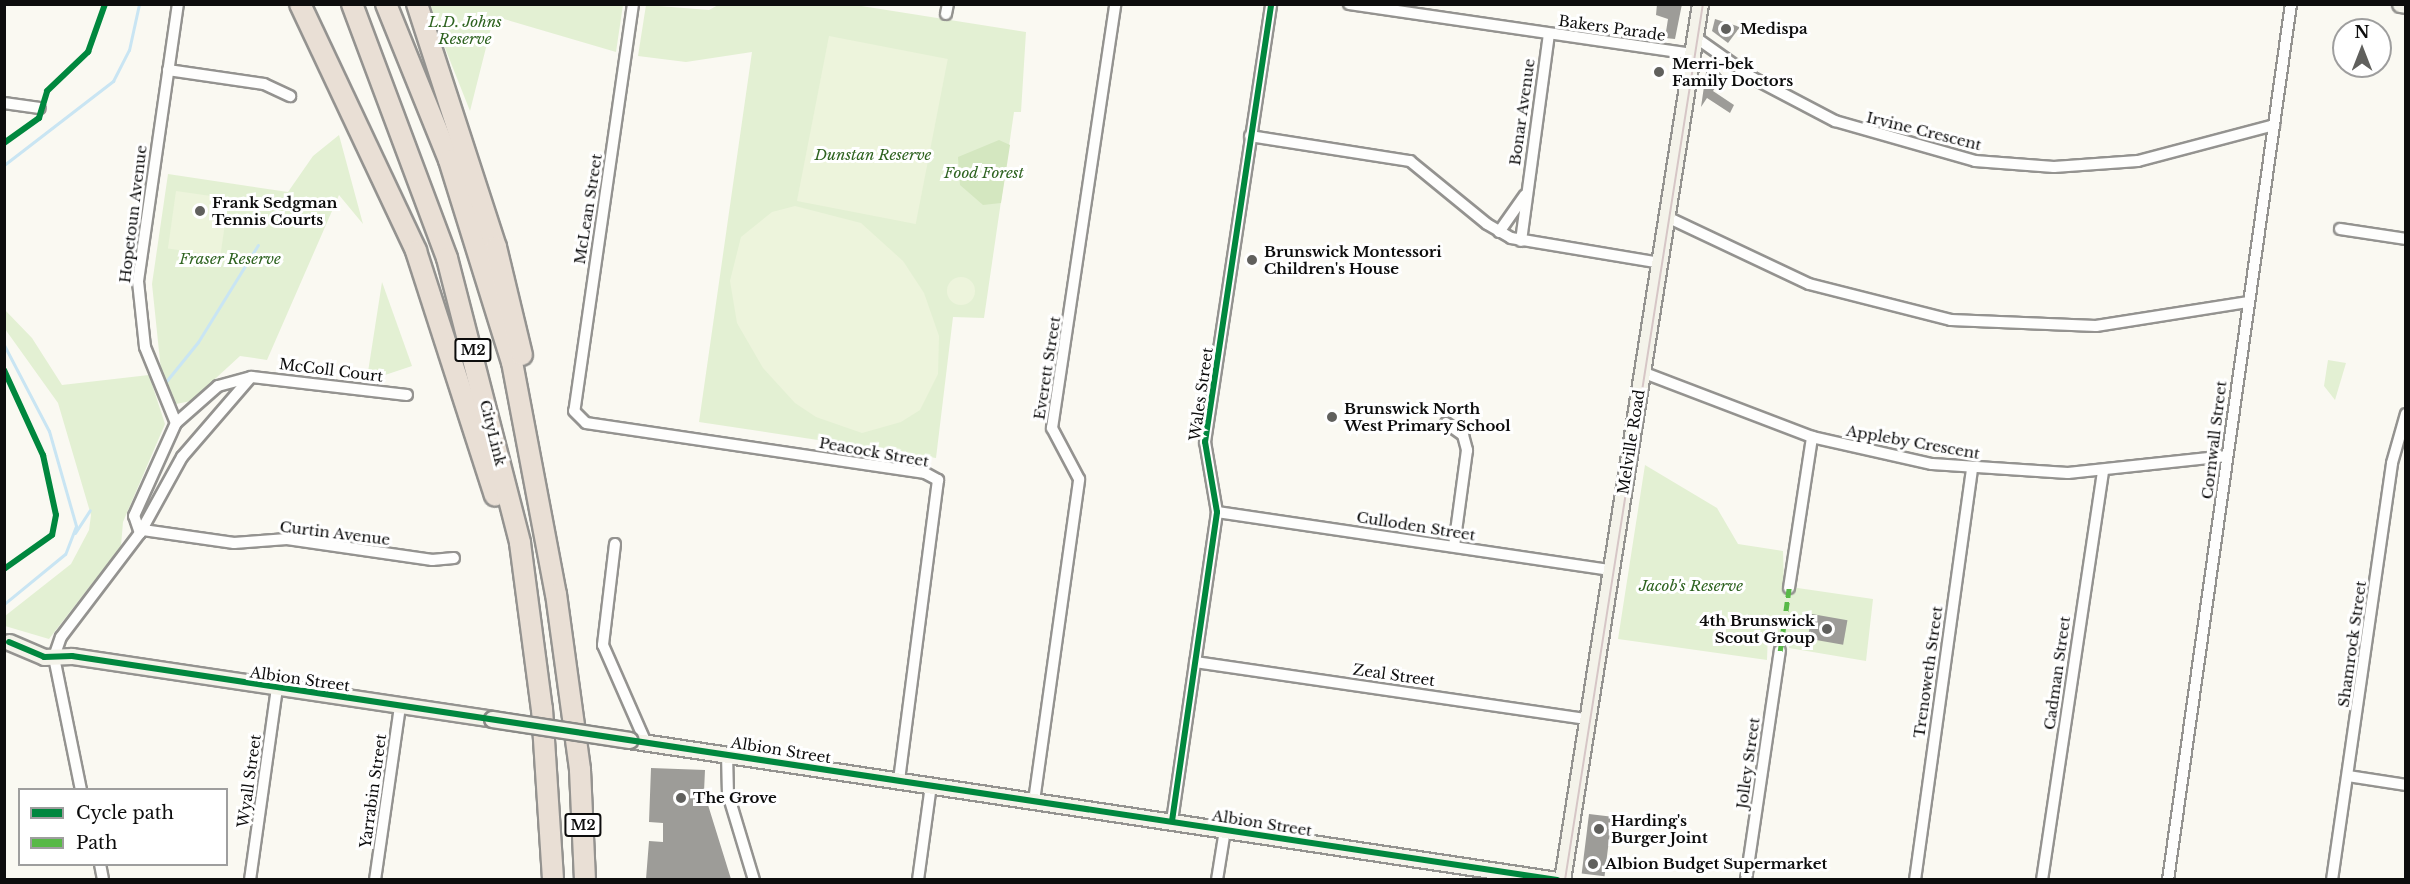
<!DOCTYPE html>
<style>
body{margin:0}
#map{position:relative;width:2410px;height:884px;overflow:hidden;background:#faf9f2;font-family:"Libre Baskerville",serif}
div>[style]{position:absolute}
[style*='--x']{left:calc(var(--x)*1px);top:calc(var(--y)*1px);width:calc(var(--w)*1px);rotate:calc(var(--a)*1deg)}
.green>*{inset:0;background:#e3f0d3}
.forest>*{inset:0;background:#d4e7c0}
.pitch>*{inset:0;background:#edf4dc;transform-origin:0 0}
.round{border-radius:50%}
.stream>*{height:3px;margin:-1.5px;padding:0 1.5px;transform-origin:1.5px;border-radius:1.5px;background:#c9e5f3}
.building>*{inset:0;background:#9d9c98;transform-origin:0 0}
.roads{filter:drop-shadow(2px 0 #949390) drop-shadow(-2px 0 #949390) drop-shadow(0 2px #949390) drop-shadow(0 -2px #949390)}
.street>*{height:10px;margin:-5px;padding:0 5px;transform-origin:5px;border-radius:5px;background:#fefefd}
.secondary>*{height:15px;margin:-7.5px;padding:0 7.5px;transform-origin:7.5px;border-radius:7.5px;background:#f4f3ea}
.highway>*{height:20px;margin:-10px;padding:0 10px;transform-origin:10px;border-radius:10px;background:#e9dfd5}
.tram>*{height:1.5px;margin:-0.75px;padding:0 0.75px;transform-origin:0.75px;border-radius:0.75px;background:#d6c6c6}
.bridges{filter:drop-shadow(2px 0 #8a8a87) drop-shadow(-2px 0 #8a8a87) drop-shadow(0 2px #8a8a87) drop-shadow(0 -2px #8a8a87)}
.secondary-bridge>*{height:15px;margin:-7.5px;padding:0 7.5px;transform-origin:7.5px;border-radius:7.5px;background:#f4f3ea}
.quiet>*{height:4.5px;margin-top:-2.25px;transform-origin:0;background:repeating-linear-gradient(90deg,#58b947 0 9px,transparent 0 13.5px)}
.cycleway>*{height:6px;margin:-3px;padding:0 3px;transform-origin:3px;border-radius:3px;background:#00873e}
.dots>*{width:16px;height:16px;translate:-50% -50%;box-sizing:border-box;border:3px solid #fff;border-radius:50%}
span{translate:-50% -50%;white-space:nowrap;text-align:center;line-height:1.15;-webkit-text-stroke:6px #fff;paint-order:stroke}
.shield-label span{padding:2px 4px;background:#fff;border:2px solid;border-radius:4px;-webkit-text-stroke-width:0}
.shield-label{font-size:14px;color:#0d0d0d;font-weight:700}
.park-label{font-size:15px;color:#2e6320;font-style:italic}
.street-label{font-size:15px;color:#0d0d0d}
.poi-label{font-size:15px;color:#0d0d0d;font-weight:700}
.left{translate:0 -50%;text-align:left}
.right{translate:-100% -50%;text-align:right}
.frame{position:absolute;inset:0;border:6px solid #0d0d0d;pointer-events:none}
.legend{position:absolute;left:18px;top:788px;width:210px;height:78px;box-sizing:border-box;background:#fff;border:2px solid #9e9e9e;margin:0;padding:8px 10px;list-style:none;font-size:18px;color:#0d0d0d}
.legend li{display:flex;align-items:center;gap:12px;height:30px}
.legend b{width:30px;border:2px solid #9e9e9e}
.north{position:absolute;left:2332px;top:18px;width:60px;height:60px;box-sizing:border-box;background:#fff;border:2px solid #9e9e9e;border-radius:50%;rotate:0deg;font-size:16px;font-weight:700;line-height:24px;text-align:center;color:#0d0d0d}
.north::after{content:'';display:block;margin:auto;width:21px;height:27px;background:#60605d;clip-path:polygon(50% 0,100% 100%,50% 72%,0 100%)}
</style>
<div id="map">
<div class="green">
<div style="clip-path:polygon(720px 4px,855px 5px,1026px 32px,1021px 112px,1014px 112px,984px 318px,953px 317px,936px 458px,699px 422px,752px 52px,686px 62px,638px 56px,646px 5px,709px 10px)"></div>
<div style="clip-path:polygon(428px 5px,623px 5px,616px 52px,494px 16px,470px 111px)"></div>
<div style="clip-path:polygon(339px 135px,363px 224px,339px 195px,267px 360px,240px 356px,191px 401px,176px 404px,162px 380px,152px 284px,168px 174px,288px 192px,313px 156px)"></div>
<div style="clip-path:polygon(382px 282px,412px 366px,385px 375px,368px 372px)"></div>
<div style="clip-path:polygon(4px 309px,32px 338px,62px 385px,149px 375px,165px 424px,123px 522px,121px 546px,49px 639px,5px 626px,5px 616px,71px 564px,89px 530px,91px 515px,58px 403px,5px 329px)"></div>
<div style="clip-path:polygon(2328px 360px,2346px 363px,2335px 400px,2324px 386px)"></div>
<div style="clip-path:polygon(1645px 465px,1717px 508px,1738px 544px,1783px 551px,1784px 586px,1873px 599px,1866px 661px,1789px 648px,1791px 635px,1768px 633px,1767px 660px,1618px 639px)"></div>
</div>
<div class="forest">
<div style="clip-path:polygon(999px 140px,1010px 145px,1001px 203px,983px 205px,960px 185px,958px 157px)"></div>
</div>
<div class="pitch">
<div style="left:829px;top:36px;width:121px;height:168px;rotate:11deg"></div>
<div style="left:176px;top:191px;width:53px;height:58px;rotate:8deg"></div>
<div style="clip-path:polygon(795px 206px,861px 223px,903px 261px,924px 293px,939px 336px,938px 374px,920px 410px,901px 422px,862px 433px,816px 417px,795px 403px,763px 368px,737px 323px,730px 281px,741px 237px,772px 212px)"></div>
<div class="round" style="left:947px;top:277px;width:28px;height:28px"></div>
</div>
<div class="stream">
<div style="--x:4;--y:165;--w:138;--a:-37.6"></div>
<div style="--x:113;--y:81;--w:35;--a:-63"></div>
<div style="--x:129;--y:50;--w:47;--a:-77.7"></div>
<div style="--x:4;--y:345;--w:97;--a:62.4"></div>
<div style="--x:49;--y:431;--w:99;--a:74.1"></div>
<div style="--x:76;--y:526;--w:30;--a:111"></div>
<div style="--x:65;--y:554;--w:79;--a:140.7"></div>
<div style="--x:164;--y:384;--w:54;--a:-51"></div>
<div style="--x:198;--y:342;--w:114;--a:-58.3"></div>
<div style="--x:75;--y:533;--w:27;--a:-57"></div>
</div>
<div class="building">
<div style="clip-path:polygon(1657px 4px,1682px 4px,1675px 39px,1665px 38px,1668px 19px,1656px 15px)"></div>
<div style="clip-path:polygon(1715px 19px,1740px 27px,1728px 43px,1712px 31px)"></div>
<div style="clip-path:polygon(1708px 59px,1723px 76px,1713px 91px,1734px 105px,1730px 113px,1707px 98px,1701px 107px)"></div>
<div style="left:1812px;top:614px;width:36px;height:25px;rotate:10deg"></div>
<div style="clip-path:polygon(651px 768px,705px 770px,704px 792px,731px 879px,646px 879px,649px 841px,663px 842px,663px 823px,649px 822px)"></div>
<div style="left:1589px;top:814px;width:23px;height:60px;rotate:7deg"></div>
</div>
<div class="roads">
<div class="street">
<div style="--x:633;--y:4;--w:411;--a:98.2"></div>
<div style="--x:574;--y:411;--w:17;--a:45"></div>
<div style="--x:586;--y:423;--w:343;--a:8.4"></div>
<div style="--x:925;--y:473;--w:15;--a:28"></div>
<div style="--x:938;--y:480;--w:304;--a:97.4"></div>
<div style="--x:1349;--y:4;--w:347;--a:8.3"></div>
<div style="--x:946;--y:14;--w:10;--a:-79"></div>
<div style="--x:1695;--y:37;--w:71;--a:35.3"></div>
<div style="--x:1753;--y:78;--w:93;--a:27.7"></div>
<div style="--x:1835;--y:121;--w:146;--a:15.9"></div>
<div style="--x:1975;--y:161;--w:79;--a:4.3"></div>
<div style="--x:2054;--y:167;--w:84;--a:-4.1"></div>
<div style="--x:2138;--y:161;--w:141;--a:-14.8"></div>
<div style="--x:168;--y:70;--w:97;--a:8.3"></div>
<div style="--x:264;--y:84;--w:29;--a:25"></div>
<div style="--x:4;--y:103;--w:36;--a:8"></div>
<div style="--x:1250;--y:136;--w:162;--a:8.9"></div>
<div style="--x:1410;--y:161;--w:99;--a:39.3"></div>
<div style="--x:1487;--y:224;--w:28;--a:30"></div>
<div style="--x:1511;--y:238;--w:151;--a:9.5"></div>
<div style="--x:1667;--y:217;--w:157;--a:25.3"></div>
<div style="--x:1809;--y:284;--w:146;--a:14.2"></div>
<div style="--x:1951;--y:320;--w:145;--a:2.4"></div>
<div style="--x:2096;--y:326;--w:153;--a:-9"></div>
<div style="--x:2340;--y:229;--w:67;--a:8.6"></div>
<div style="--x:1499;--y:232;--w:45;--a:-54.9"></div>
<div style="--x:1521;--y:241;--w:209;--a:-82.3"></div>
<div style="--x:1642;--y:372;--w:182;--a:20.9"></div>
<div style="--x:1812;--y:437;--w:123;--a:12.7"></div>
<div style="--x:1932;--y:464;--w:136;--a:3.8"></div>
<div style="--x:2068;--y:473;--w:160;--a:-6.1"></div>
<div style="--x:176;--y:423;--w:56;--a:-41.4"></div>
<div style="--x:218;--y:386;--w:35;--a:-15"></div>
<div style="--x:252;--y:377;--w:156;--a:6.6"></div>
<div style="--x:1446;--y:423;--w:21;--a:35"></div>
<div style="--x:1463;--y:435;--w:16;--a:75"></div>
<div style="--x:1467;--y:450;--w:97;--a:97.7"></div>
<div style="--x:1217;--y:512;--w:398;--a:8.4"></div>
<div style="--x:143;--y:530;--w:92;--a:8.1"></div>
<div style="--x:234;--y:543;--w:53;--a:-4.3"></div>
<div style="--x:287;--y:539;--w:147;--a:8.2"></div>
<div style="--x:432;--y:560;--w:22;--a:-5"></div>
<div style="--x:140;--y:533;--w:87;--a:-61.1"></div>
<div style="--x:182;--y:457;--w:106;--a:-49.2"></div>
<div style="--x:615;--y:544;--w:102;--a:96.8"></div>
<div style="--x:603;--y:645;--w:107;--a:66.3"></div>
<div style="--x:1789;--y:588;--w:153;--a:-81.3"></div>
<div style="--x:1195;--y:662;--w:396;--a:8.3"></div>
<div style="--x:727;--y:754;--w:40;--a:88.6"></div>
<div style="--x:728;--y:794;--w:90;--a:73.2"></div>
<div style="--x:2348;--y:776;--w:59;--a:8.8"></div>
<div style="--x:81;--y:790;--w:136;--a:-101.5"></div>
<div style="--x:54;--y:657;--w:21;--a:-71"></div>
<div style="--x:61;--y:637;--w:131;--a:-52.8"></div>
<div style="--x:140;--y:533;--w:18;--a:-109"></div>
<div style="--x:134;--y:516;--w:102;--a:-65.7"></div>
<div style="--x:176;--y:423;--w:82;--a:-112.2"></div>
<div style="--x:145;--y:347;--w:66;--a:-96.1"></div>
<div style="--x:138;--y:281;--w:280;--a:-81.8"></div>
<div style="--x:1034;--y:801;--w:325;--a:-82"></div>
<div style="--x:1079;--y:479;--w:58;--a:-117.9"></div>
<div style="--x:1052;--y:428;--w:429;--a:-81.5"></div>
<div style="--x:1172;--y:821;--w:312;--a:-81.7"></div>
<div style="--x:1217;--y:512;--w:71;--a:-99.7"></div>
<div style="--x:1205;--y:442;--w:443;--a:-81.4"></div>
<div style="--x:100;--y:864;--w:16;--a:79"></div>
<div style="--x:250;--y:880;--w:195;--a:-82"></div>
<div style="--x:375;--y:880;--w:176;--a:-81.8"></div>
<div style="--x:918;--y:880;--w:96;--a:-82.2"></div>
<div style="--x:1217;--y:880;--w:51;--a:-80.9"></div>
<div style="--x:1746;--y:880;--w:232;--a:-81.6"></div>
<div style="--x:1915;--y:880;--w:415;--a:-82.1"></div>
<div style="--x:2042;--y:880;--w:413;--a:-81.5"></div>
<div style="--x:2168;--y:880;--w:885;--a:-82.01"></div>
<div style="--x:2332;--y:880;--w:421;--a:-81.8"></div>
<div style="--x:2392;--y:463;--w:51;--a:-74.1"></div>
</div>
<div class="secondary">
<div style="--x:2400;--y:4;--w:6;--a:9"></div>
<div style="--x:9;--y:642;--w:38;--a:23"></div>
<div style="--x:44;--y:657;--w:28;--a:-2"></div>
<div style="--x:72;--y:656;--w:425;--a:8.5"></div>
<div style="--x:629;--y:740;--w:939;--a:8.58"></div>
<div style="--x:1562;--y:880;--w:887;--a:-81.05"></div>
</div>
<div class="highway">
<div style="--x:300;--y:4;--w:273;--a:64.8"></div>
<div style="--x:416;--y:251;--w:257;--a:72.1"></div>
<div style="--x:352;--y:4;--w:271;--a:69.5"></div>
<div style="--x:447;--y:258;--w:294;--a:75.6"></div>
<div style="--x:520;--y:543;--w:167;--a:82.5"></div>
<div style="--x:542;--y:709;--w:171;--a:86.3"></div>
<div style="--x:386;--y:4;--w:168;--a:68"></div>
<div style="--x:449;--y:160;--w:212;--a:72.7"></div>
<div style="--x:512;--y:362;--w:236;--a:79.3"></div>
<div style="--x:556;--y:594;--w:178;--a:82.2"></div>
<div style="--x:580;--y:770;--w:110;--a:87.4"></div>
<div style="--x:417;--y:4;--w:256;--a:72"></div>
<div style="--x:496;--y:247;--w:111;--a:76.5"></div>
</div>
</div>
<div class="tram">
<div style="--x:1565;--y:880;--w:887;--a:-81.05"></div>
</div>
<div class="bridges">
<div class="secondary-bridge">
<div style="--x:492;--y:719;--w:139;--a:8.7"></div>
</div>
</div>
<div class="quiet">
<div style="--x:1780;--y:651;--w:64;--a:-81.9"></div>
</div>
<div class="cycleway">
<div style="--x:4;--y:143;--w:43;--a:-35.5"></div>
<div style="--x:39;--y:118;--w:28;--a:-73"></div>
<div style="--x:47;--y:91;--w:57;--a:-43.6"></div>
<div style="--x:88;--y:52;--w:51;--a:-70.5"></div>
<div style="--x:4;--y:370;--w:94;--a:65.4"></div>
<div style="--x:43;--y:455;--w:61;--a:77.8"></div>
<div style="--x:56;--y:515;--w:20;--a:101"></div>
<div style="--x:52;--y:535;--w:59;--a:144.7"></div>
<div style="--x:9;--y:642;--w:38;--a:23"></div>
<div style="--x:44;--y:657;--w:28;--a:-2"></div>
<div style="--x:72;--y:656;--w:1502;--a:8.58"></div>
<div style="--x:1172;--y:821;--w:312;--a:-81.7"></div>
<div style="--x:1217;--y:512;--w:71;--a:-99.7"></div>
<div style="--x:1205;--y:442;--w:443;--a:-81.4"></div>
</div>
<div class="dots">
<div style="left:1726px;top:29px;background:#60605d"></div>
<div style="left:1659px;top:72px;background:#60605d"></div>
<div style="left:200px;top:211px;background:#60605d"></div>
<div style="left:1252px;top:260px;background:#60605d"></div>
<div style="left:1332px;top:417px;background:#60605d"></div>
<div style="left:1827px;top:629px;background:#60605d"></div>
<div style="left:681px;top:798px;background:#60605d"></div>
<div style="left:1599px;top:829px;background:#60605d"></div>
<div style="left:1593px;top:864px;background:#60605d"></div>
</div>
<div class="shield-label">
<span style="left:473px;top:350px">M2</span>
<span style="left:583px;top:825px">M2</span>
</div>
<div class="park-label">
<span style="left:465px;top:30px">L.D. Johns<br>Reserve</span>
<span style="left:873px;top:155px">Dunstan Reserve</span>
<span style="left:984px;top:173px">Food Forest</span>
<span style="left:230px;top:259px">Fraser Reserve</span>
<span style="left:1691px;top:586px">Jacob's Reserve</span>
</div>
<div class="street-label">
<span style="left:1612px;top:28px;rotate:8deg">Bakers Parade</span>
<span style="left:1522px;top:112px;rotate:-82deg">Bonar Avenue</span>
<span style="left:1924px;top:131px;rotate:14deg">Irvine Crescent</span>
<span style="left:588px;top:209px;rotate:-81deg">McLean Street</span>
<span style="left:133px;top:214px;rotate:-83deg">Hopetoun Avenue</span>
<span style="left:1047px;top:368px;rotate:-81deg">Everett Street</span>
<span style="left:331px;top:370px;rotate:7deg">McColl Court</span>
<span style="left:1201px;top:394px;rotate:-82deg">Wales Street</span>
<span style="left:493px;top:433px;rotate:76deg">CityLink</span>
<span style="left:2214px;top:440px;rotate:-83deg">Cornwall Street</span>
<span style="left:1631px;top:442px;rotate:-81deg">Melville Road</span>
<span style="left:1913px;top:442px;rotate:10deg">Appleby Crescent</span>
<span style="left:874px;top:452px;rotate:10deg">Peacock Street</span>
<span style="left:1416px;top:526px;rotate:9deg">Culloden Street</span>
<span style="left:335px;top:533px;rotate:7deg">Curtin Avenue</span>
<span style="left:2352px;top:644px;rotate:-82deg">Shamrock Street</span>
<span style="left:1928px;top:672px;rotate:-82deg">Trenoweth Street</span>
<span style="left:2057px;top:673px;rotate:-82deg">Cadman Street</span>
<span style="left:1394px;top:675px;rotate:8deg">Zeal Street</span>
<span style="left:300px;top:679px;rotate:8deg">Albion Street</span>
<span style="left:781px;top:750px;rotate:9deg">Albion Street</span>
<span style="left:1748px;top:763px;rotate:-82deg">Jolley Street</span>
<span style="left:249px;top:781px;rotate:-82deg">Wyall Street</span>
<span style="left:373px;top:791px;rotate:-82deg">Yarrabin Street</span>
<span style="left:1262px;top:823px;rotate:9deg">Albion Street</span>
</div>
<div class="poi-label">
<span class="left" style="left:1740px;top:29px">Medispa</span>
<span class="left" style="left:1672px;top:72px">Merri-bek<br>Family Doctors</span>
<span class="left" style="left:212px;top:211px">Frank Sedgman<br>Tennis Courts</span>
<span class="left" style="left:1264px;top:260px">Brunswick Montessori<br>Children's House</span>
<span class="left" style="left:1344px;top:417px">Brunswick North<br>West Primary School</span>
<span class="right" style="left:1815px;top:629px">4th Brunswick<br>Scout Group</span>
<span class="left" style="left:693px;top:798px">The Grove</span>
<span class="left" style="left:1611px;top:829px">Harding's<br>Burger Joint</span>
<span class="left" style="left:1605px;top:864px">Albion Budget Supermarket</span>
</div>
<div class="frame"></div>
<ul class="legend">
<li><b style="height:8px;background:#00873e"></b>Cycle path</li>
<li><b style="height:8px;background:#58b947"></b>Path</li>
</ul>
<div class="north">N</div>
</div>
